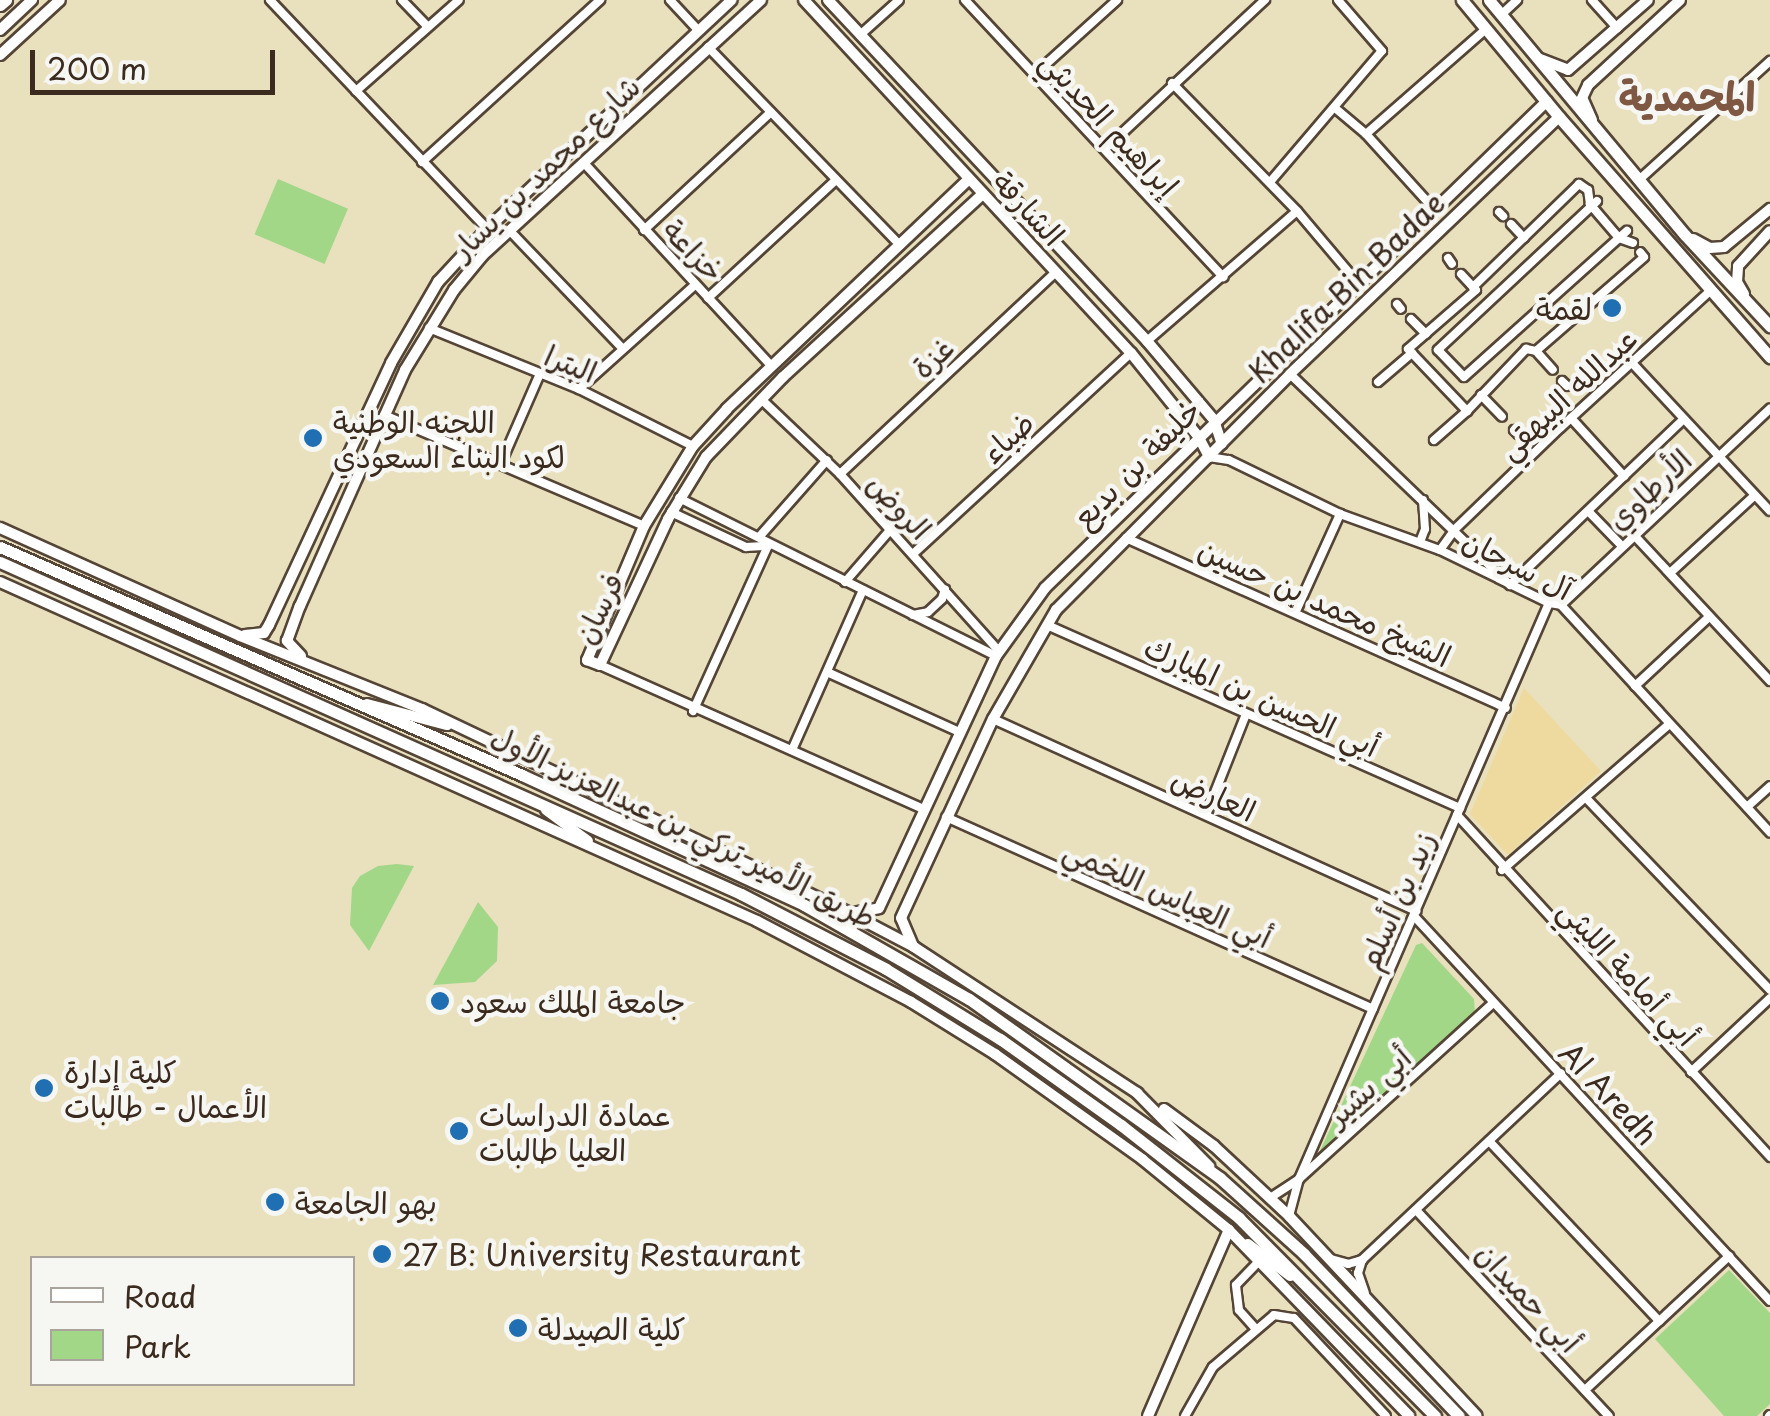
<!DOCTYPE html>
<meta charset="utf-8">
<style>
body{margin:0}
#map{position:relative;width:1770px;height:1416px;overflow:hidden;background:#e9e0be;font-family:"Playpen Sans","Playpen Sans Arabic",sans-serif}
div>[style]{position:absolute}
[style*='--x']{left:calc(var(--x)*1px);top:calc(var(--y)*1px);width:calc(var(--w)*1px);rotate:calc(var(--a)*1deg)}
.green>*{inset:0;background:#a2d788;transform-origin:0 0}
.sand>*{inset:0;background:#eeda9e}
.roads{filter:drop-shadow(2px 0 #554536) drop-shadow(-2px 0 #554536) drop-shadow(0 2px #554536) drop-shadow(0 -2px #554536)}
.street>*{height:8px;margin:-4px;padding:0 4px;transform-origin:4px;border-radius:4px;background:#fff}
.secondary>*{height:10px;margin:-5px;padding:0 5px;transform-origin:5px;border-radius:5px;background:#fff}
.primary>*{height:11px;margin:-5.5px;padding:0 5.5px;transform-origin:5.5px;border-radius:5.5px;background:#fff}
.dots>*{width:28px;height:28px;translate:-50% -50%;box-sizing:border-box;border:5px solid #f6f6f2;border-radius:50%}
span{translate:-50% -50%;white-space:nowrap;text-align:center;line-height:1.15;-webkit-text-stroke:9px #f6f6f2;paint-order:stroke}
.street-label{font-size:30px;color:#3b2a1e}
.poi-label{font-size:30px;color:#3b2a1e}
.right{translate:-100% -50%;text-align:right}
.left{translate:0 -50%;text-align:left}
.district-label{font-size:40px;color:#7f5844;font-weight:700}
.legend{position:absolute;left:30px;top:1256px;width:325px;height:130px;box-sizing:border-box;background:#f6f6f2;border:2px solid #aba49d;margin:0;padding:12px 18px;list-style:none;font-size:30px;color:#3b2a1e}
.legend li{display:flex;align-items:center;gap:20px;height:50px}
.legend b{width:50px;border:2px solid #aba49d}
.scale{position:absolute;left:30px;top:50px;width:245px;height:45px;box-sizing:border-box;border:5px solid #3b2a1e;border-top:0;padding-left:12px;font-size:30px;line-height:35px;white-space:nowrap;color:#3b2a1e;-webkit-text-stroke:8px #f6f6f2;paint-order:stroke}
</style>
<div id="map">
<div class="green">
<div style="left:278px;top:179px;width:76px;height:60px;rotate:23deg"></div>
<div style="clip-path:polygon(397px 864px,414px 866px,369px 951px,350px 925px,352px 888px,360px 876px,378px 866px)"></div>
<div style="clip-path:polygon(478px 902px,498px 927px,497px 961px,475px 982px,433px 985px)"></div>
<div style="clip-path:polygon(1422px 943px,1474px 999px,1475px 1013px,1318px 1155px,1416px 945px)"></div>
<div style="clip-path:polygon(1729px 1270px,1770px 1313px,1770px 1404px,1757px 1416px,1724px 1416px,1655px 1339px)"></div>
</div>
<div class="sand">
<div style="clip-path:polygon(1524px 688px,1601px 771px,1508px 855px,1470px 814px)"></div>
</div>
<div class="roads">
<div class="street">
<div style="--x:270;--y:0;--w:315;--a:46.5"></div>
<div style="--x:402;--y:0;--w:37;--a:46"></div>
<div style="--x:670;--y:0;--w:42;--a:46.9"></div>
<div style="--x:965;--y:0;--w:379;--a:47"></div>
<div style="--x:1592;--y:0;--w:38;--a:48"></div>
<div style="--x:1501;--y:15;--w:22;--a:-43"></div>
<div style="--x:860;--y:35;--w:52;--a:-41.9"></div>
<div style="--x:708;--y:47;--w:276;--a:45.9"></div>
<div style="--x:1034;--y:75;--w:112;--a:-42.1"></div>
<div style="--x:1172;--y:83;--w:179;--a:45.7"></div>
<div style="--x:1297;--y:211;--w:93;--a:49.8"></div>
<div style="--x:356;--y:91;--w:137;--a:-41.5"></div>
<div style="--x:1335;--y:108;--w:40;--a:40"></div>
<div style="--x:1366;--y:134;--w:100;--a:47.8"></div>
<div style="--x:1366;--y:134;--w:159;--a:-41.2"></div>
<div style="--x:1105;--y:149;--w:219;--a:-43"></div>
<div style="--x:422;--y:162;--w:241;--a:-42.3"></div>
<div style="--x:584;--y:163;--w:276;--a:47.3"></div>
<div style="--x:1640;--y:179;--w:176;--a:-42.2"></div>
<div style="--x:1270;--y:182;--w:172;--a:-49.5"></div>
<div style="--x:1382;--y:51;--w:67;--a:-130.8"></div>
<div style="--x:1597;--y:201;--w:218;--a:136.9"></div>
<div style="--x:1438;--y:350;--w:37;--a:46"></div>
<div style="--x:1464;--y:377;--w:219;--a:-41.9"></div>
<div style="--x:1499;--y:212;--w:6;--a:45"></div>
<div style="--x:1511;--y:224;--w:19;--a:47"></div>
<div style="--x:644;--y:230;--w:173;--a:-42.9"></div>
<div style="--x:510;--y:231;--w:163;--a:46.2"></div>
<div style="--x:1633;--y:243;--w:15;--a:-160"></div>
<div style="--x:1619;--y:238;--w:45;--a:-130.5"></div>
<div style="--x:1590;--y:204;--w:14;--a:-98"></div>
<div style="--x:1588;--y:190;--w:11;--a:-146"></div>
<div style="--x:1579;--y:184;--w:148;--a:135.8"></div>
<div style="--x:1473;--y:287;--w:4;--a:45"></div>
<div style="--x:1476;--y:290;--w:90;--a:139.1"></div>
<div style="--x:1408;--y:349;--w:86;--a:46.4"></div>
<div style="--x:1467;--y:411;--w:86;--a:-46.4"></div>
<div style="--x:1526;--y:349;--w:10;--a:11"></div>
<div style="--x:1536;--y:351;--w:143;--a:-41"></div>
<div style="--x:1644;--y:257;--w:6;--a:-129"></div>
<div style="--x:1448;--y:258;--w:7;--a:56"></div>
<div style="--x:1461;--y:274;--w:18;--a:47"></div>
<div style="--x:708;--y:298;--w:174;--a:-42.7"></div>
<div style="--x:1397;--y:304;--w:6;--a:51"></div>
<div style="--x:1411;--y:319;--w:21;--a:45"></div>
<div style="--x:429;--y:328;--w:162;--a:22.1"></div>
<div style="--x:579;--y:389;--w:127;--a:26.6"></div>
<div style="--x:1147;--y:341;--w:198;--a:-40.9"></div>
<div style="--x:1536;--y:351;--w:25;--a:48"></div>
<div style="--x:1632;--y:363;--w:202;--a:47"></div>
<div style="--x:1290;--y:374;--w:305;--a:43.8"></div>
<div style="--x:1510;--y:585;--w:240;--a:-43.7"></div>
<div style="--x:1562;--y:381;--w:7;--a:45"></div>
<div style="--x:1378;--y:382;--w:45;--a:-40.5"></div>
<div style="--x:579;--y:389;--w:156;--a:-41.9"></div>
<div style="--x:1481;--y:395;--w:30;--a:46"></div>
<div style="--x:761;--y:399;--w:109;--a:43.5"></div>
<div style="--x:840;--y:474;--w:238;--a:48.1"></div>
<div style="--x:384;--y:415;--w:283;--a:23.1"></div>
<div style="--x:1571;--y:418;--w:79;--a:47.6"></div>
<div style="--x:1514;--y:430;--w:6;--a:45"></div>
<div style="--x:1434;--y:440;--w:44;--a:-41.3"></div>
<div style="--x:1209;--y:457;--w:20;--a:9"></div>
<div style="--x:1229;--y:460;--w:123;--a:25.9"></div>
<div style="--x:1340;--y:514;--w:106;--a:19.8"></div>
<div style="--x:1440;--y:550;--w:121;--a:25.9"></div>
<div style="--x:1549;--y:603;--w:12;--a:9"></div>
<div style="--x:1561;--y:605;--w:309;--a:47.4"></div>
<div style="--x:501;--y:463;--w:95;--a:-66.4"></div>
<div style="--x:840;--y:474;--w:294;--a:-43.1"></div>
<div style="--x:679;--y:498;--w:354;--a:26.5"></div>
<div style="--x:1588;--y:511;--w:47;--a:45.9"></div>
<div style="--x:671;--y:512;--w:83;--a:25"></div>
<div style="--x:746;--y:547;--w:22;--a:-3"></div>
<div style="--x:1633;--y:534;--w:201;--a:47"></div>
<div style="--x:760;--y:536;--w:101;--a:-48.6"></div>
<div style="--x:1126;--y:538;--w:416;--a:24.1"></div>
<div style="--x:1420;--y:542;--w:14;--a:-69"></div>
<div style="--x:1425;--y:529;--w:29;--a:-94"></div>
<div style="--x:1440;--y:550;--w:26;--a:-54"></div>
<div style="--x:1455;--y:529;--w:146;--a:-43.9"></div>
<div style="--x:1560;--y:428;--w:203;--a:-42.4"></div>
<div style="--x:914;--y:553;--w:295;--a:-42.7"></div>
<div style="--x:1670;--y:573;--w:115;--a:-42.5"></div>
<div style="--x:845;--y:582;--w:70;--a:-49"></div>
<div style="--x:1561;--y:605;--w:287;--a:-43.2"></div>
<div style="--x:1296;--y:611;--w:107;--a:-65.6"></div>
<div style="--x:913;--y:615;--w:15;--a:-11"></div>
<div style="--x:928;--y:612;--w:19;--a:-43"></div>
<div style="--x:942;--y:599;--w:10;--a:-73"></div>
<div style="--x:1047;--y:625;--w:452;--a:23.9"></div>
<div style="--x:600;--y:665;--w:354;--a:24"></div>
<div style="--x:827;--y:672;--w:145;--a:24.4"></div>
<div style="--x:1635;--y:686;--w:100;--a:-43"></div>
<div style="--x:693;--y:711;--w:181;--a:-65.6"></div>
<div style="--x:993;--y:719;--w:465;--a:24.4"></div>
<div style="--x:792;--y:750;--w:175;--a:-66.1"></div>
<div style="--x:1586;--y:798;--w:266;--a:46.2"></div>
<div style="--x:1747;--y:807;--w:31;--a:-42"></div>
<div style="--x:1206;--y:815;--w:109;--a:-68.4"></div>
<div style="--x:1457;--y:815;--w:464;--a:47.5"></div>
<div style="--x:946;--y:817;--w:468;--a:24.2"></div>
<div style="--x:1502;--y:870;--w:220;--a:-41.1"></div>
<div style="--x:1414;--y:916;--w:524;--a:47.24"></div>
<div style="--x:1691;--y:1072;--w:108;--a:-43.1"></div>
<div style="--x:1489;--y:1141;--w:248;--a:46.6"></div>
<div style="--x:1270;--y:1198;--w:35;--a:-33"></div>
<div style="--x:1299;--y:1179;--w:262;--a:-42.2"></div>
<div style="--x:1416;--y:1210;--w:282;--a:46.9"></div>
<div style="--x:1289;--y:1216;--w:38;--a:-75"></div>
<div style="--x:1299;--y:1179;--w:628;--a:-66.54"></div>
<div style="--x:1331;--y:1259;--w:18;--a:16"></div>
<div style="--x:1348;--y:1264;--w:15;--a:-16"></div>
<div style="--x:1362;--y:1260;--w:273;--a:-43.2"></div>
<div style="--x:1362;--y:1260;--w:14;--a:107"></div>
<div style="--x:1358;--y:1273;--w:21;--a:71"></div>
<div style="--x:1255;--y:1328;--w:24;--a:-132"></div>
<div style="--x:1239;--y:1310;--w:25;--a:-97"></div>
<div style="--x:1236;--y:1285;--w:32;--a:-46"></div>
<div style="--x:1585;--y:1390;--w:197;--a:-42.9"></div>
<div style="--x:1185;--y:1416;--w:56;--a:-60.3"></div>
<div style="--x:1213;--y:1367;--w:80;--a:-40.4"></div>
<div style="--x:1274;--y:1315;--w:20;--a:9"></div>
<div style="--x:1294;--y:1318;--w:134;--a:46.8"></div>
<div style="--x:1769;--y:1416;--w:1;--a:-45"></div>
</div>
<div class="secondary">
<div style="--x:804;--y:0;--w:481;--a:47.2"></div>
<div style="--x:1131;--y:353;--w:107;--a:51.1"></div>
<div style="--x:1198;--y:436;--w:24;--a:62"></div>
<div style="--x:828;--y:0;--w:467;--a:46.9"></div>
<div style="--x:1147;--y:341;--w:104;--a:49.7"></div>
<div style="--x:1214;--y:420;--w:25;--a:72"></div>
<div style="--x:0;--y:30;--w:44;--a:-43.2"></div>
<div style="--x:0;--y:55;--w:81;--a:-42.5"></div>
<div style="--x:1540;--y:59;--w:30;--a:21"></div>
<div style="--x:1568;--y:70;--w:106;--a:-41.2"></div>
<div style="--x:1592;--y:120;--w:24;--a:-114"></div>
<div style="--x:1582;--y:98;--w:14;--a:-65"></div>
<div style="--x:1588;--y:85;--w:125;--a:-42.7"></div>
<div style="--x:969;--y:179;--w:334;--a:136.5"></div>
<div style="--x:727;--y:409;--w:50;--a:132.6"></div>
<div style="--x:693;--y:446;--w:94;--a:121.5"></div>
<div style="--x:644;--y:526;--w:146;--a:113"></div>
<div style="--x:587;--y:660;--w:14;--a:21"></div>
<div style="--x:600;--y:665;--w:161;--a:-65"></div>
<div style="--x:668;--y:519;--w:73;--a:-58.5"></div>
<div style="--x:706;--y:457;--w:111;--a:-46.1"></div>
<div style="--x:783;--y:377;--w:271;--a:-42.5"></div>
<div style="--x:1693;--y:239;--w:19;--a:28"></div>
<div style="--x:1710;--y:248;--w:14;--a:-4"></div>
<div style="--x:1724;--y:247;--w:60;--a:-39.6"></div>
<div style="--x:1744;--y:294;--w:14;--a:-120"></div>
<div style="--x:1737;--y:282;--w:16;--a:-86"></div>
<div style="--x:1738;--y:266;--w:47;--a:-47.6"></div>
<div style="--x:0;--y:528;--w:263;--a:24.2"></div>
<div style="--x:240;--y:636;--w:196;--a:21.9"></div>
<div style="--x:422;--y:709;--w:473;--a:25.5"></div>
<div style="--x:849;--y:913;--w:73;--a:27.6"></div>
<div style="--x:914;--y:947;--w:267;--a:33.2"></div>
<div style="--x:1137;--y:1093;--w:103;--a:45.4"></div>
<div style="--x:0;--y:582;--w:829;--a:24.12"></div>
<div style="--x:757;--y:921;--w:174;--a:27.7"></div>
<div style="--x:911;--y:1002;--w:99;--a:31.8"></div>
<div style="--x:995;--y:1054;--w:181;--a:35.5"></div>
<div style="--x:1142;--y:1159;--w:112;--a:39.2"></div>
<div style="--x:1229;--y:1230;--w:259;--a:45.9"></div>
<div style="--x:245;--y:635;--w:19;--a:-6"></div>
<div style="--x:264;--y:633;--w:9;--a:-58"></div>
<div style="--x:269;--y:625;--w:289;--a:-65"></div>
<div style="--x:391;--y:363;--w:94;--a:-59.9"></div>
<div style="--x:438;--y:282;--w:72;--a:-47.2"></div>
<div style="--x:487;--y:229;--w:335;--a:-43.1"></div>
<div style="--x:301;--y:656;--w:21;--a:-133"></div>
<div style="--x:287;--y:641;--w:37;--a:-70"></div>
<div style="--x:300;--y:606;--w:258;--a:-66"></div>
<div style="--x:405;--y:370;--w:94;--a:-58.5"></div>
<div style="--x:454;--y:290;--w:45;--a:-50.4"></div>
<div style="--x:483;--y:255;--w:377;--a:-42.5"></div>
<div style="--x:367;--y:704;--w:83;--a:14.7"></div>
<div style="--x:546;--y:810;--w:52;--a:36.4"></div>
<div style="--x:852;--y:913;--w:27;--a:-10"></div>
<div style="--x:879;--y:908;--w:278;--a:-65.1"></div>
<div style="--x:996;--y:656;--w:84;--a:-54.2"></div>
<div style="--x:1045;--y:588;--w:699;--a:-44.13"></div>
<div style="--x:913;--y:946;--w:30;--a:-113"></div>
<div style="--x:901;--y:918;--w:219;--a:-65.2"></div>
<div style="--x:993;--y:719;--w:126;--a:-60"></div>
<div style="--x:1056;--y:610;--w:332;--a:-45.2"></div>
<div style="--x:1290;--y:374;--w:372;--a:-43.7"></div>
<div style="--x:1164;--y:1109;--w:62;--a:36.5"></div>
<div style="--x:1214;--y:1146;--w:103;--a:43"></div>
<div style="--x:1289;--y:1216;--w:274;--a:46.8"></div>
<div style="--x:1248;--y:1244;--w:53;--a:37.3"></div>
<div style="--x:1148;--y:1416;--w:203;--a:-66.5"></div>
</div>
<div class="primary">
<div style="--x:1462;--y:0;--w:152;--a:50.3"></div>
<div style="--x:1559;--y:117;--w:320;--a:48.7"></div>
<div style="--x:1489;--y:0;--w:306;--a:50.2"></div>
<div style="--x:1685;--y:235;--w:125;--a:47"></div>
<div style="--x:0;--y:5;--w:8;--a:-40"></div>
<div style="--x:0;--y:547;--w:570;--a:23.59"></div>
<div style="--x:522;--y:775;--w:311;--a:24.7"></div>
<div style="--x:804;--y:905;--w:190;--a:29.7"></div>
<div style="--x:969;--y:999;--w:308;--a:35.5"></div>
<div style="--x:1220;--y:1178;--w:113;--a:42.1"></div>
<div style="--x:1304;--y:1254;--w:224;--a:46.3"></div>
<div style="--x:0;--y:562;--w:812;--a:24.13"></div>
<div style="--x:741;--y:894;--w:163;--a:27.3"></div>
<div style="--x:886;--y:969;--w:134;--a:31.6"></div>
<div style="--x:1000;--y:1039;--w:148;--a:35.4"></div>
<div style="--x:1121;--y:1125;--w:150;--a:38.2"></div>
<div style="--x:1239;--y:1218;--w:279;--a:45.3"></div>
</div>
</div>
<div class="dots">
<div style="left:1612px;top:308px;background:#1f6fb2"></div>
<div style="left:313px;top:438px;background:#1f6fb2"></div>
<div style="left:440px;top:1001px;background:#1f6fb2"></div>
<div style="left:44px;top:1088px;background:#1f6fb2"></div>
<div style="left:459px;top:1131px;background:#1f6fb2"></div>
<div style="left:275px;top:1202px;background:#1f6fb2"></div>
<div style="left:382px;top:1254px;background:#1f6fb2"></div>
<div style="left:518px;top:1328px;background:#1f6fb2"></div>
</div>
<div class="street-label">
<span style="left:1110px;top:123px;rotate:47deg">إبراهيم الحديثي</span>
<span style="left:545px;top:167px;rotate:-44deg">شارع محمد بن يسار</span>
<span style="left:1029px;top:208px;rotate:47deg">الشارقة</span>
<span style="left:694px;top:250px;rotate:46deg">خزاعة</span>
<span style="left:1346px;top:287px;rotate:-44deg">Khalifa Bin Badae</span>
<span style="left:932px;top:357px;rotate:-43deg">غزة</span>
<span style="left:571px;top:363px;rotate:22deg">البترا</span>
<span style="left:1567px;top:393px;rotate:-43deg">عبدالله البيهقي</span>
<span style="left:1007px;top:437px;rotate:-43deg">ضباء</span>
<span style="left:1136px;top:463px;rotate:-45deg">خليفة بن بديع</span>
<span style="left:1649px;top:489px;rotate:-43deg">الأرطاوي</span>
<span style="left:900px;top:506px;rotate:47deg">الروض</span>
<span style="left:1518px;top:564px;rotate:27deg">آل سرحان</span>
<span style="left:1325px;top:602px;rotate:24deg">الشيخ محمد بن حسين</span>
<span style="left:598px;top:608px;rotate:-64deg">فرسان</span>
<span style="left:1262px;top:696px;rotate:24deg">أبي الحسن بن المبارك</span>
<span style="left:1214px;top:794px;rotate:24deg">العارض</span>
<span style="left:684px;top:826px;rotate:26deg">طريق الأمير تركي بن عبدالعزيز الأول</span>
<span style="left:1168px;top:893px;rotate:24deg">أبي العباس اللخمي</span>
<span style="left:1396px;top:900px;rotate:-66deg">زيد بن أسلم</span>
<span style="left:1629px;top:972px;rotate:47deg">أبي أمامة الليثي</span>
<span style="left:1368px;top:1086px;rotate:-42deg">أبي بشير</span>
<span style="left:1609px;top:1093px;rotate:47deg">Al Aredh</span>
<span style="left:1529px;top:1297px;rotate:47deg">أبي حميدان</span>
</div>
<div class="poi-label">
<span class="right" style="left:1592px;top:308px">لقمة</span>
<span class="left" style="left:333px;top:438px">اللجنه الوطنية<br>لكود البناء السعودي</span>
<span class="left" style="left:460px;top:1001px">جامعة الملك سعود</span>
<span class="left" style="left:64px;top:1088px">كلية إدارة<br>الأعمال - طالبات</span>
<span class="left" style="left:479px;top:1131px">عمادة الدراسات<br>العليا طالبات</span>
<span class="left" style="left:295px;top:1202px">بهو الجامعة</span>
<span class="left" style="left:402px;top:1254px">27 B: University Restaurant</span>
<span class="left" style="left:538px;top:1328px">كلية الصيدلة</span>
</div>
<div class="district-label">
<span style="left:1687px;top:95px">المحمدية</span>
</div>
<ul class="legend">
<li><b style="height:12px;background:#fff"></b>Road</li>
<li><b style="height:28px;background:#a2d788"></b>Park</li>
</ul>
<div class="scale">200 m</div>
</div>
